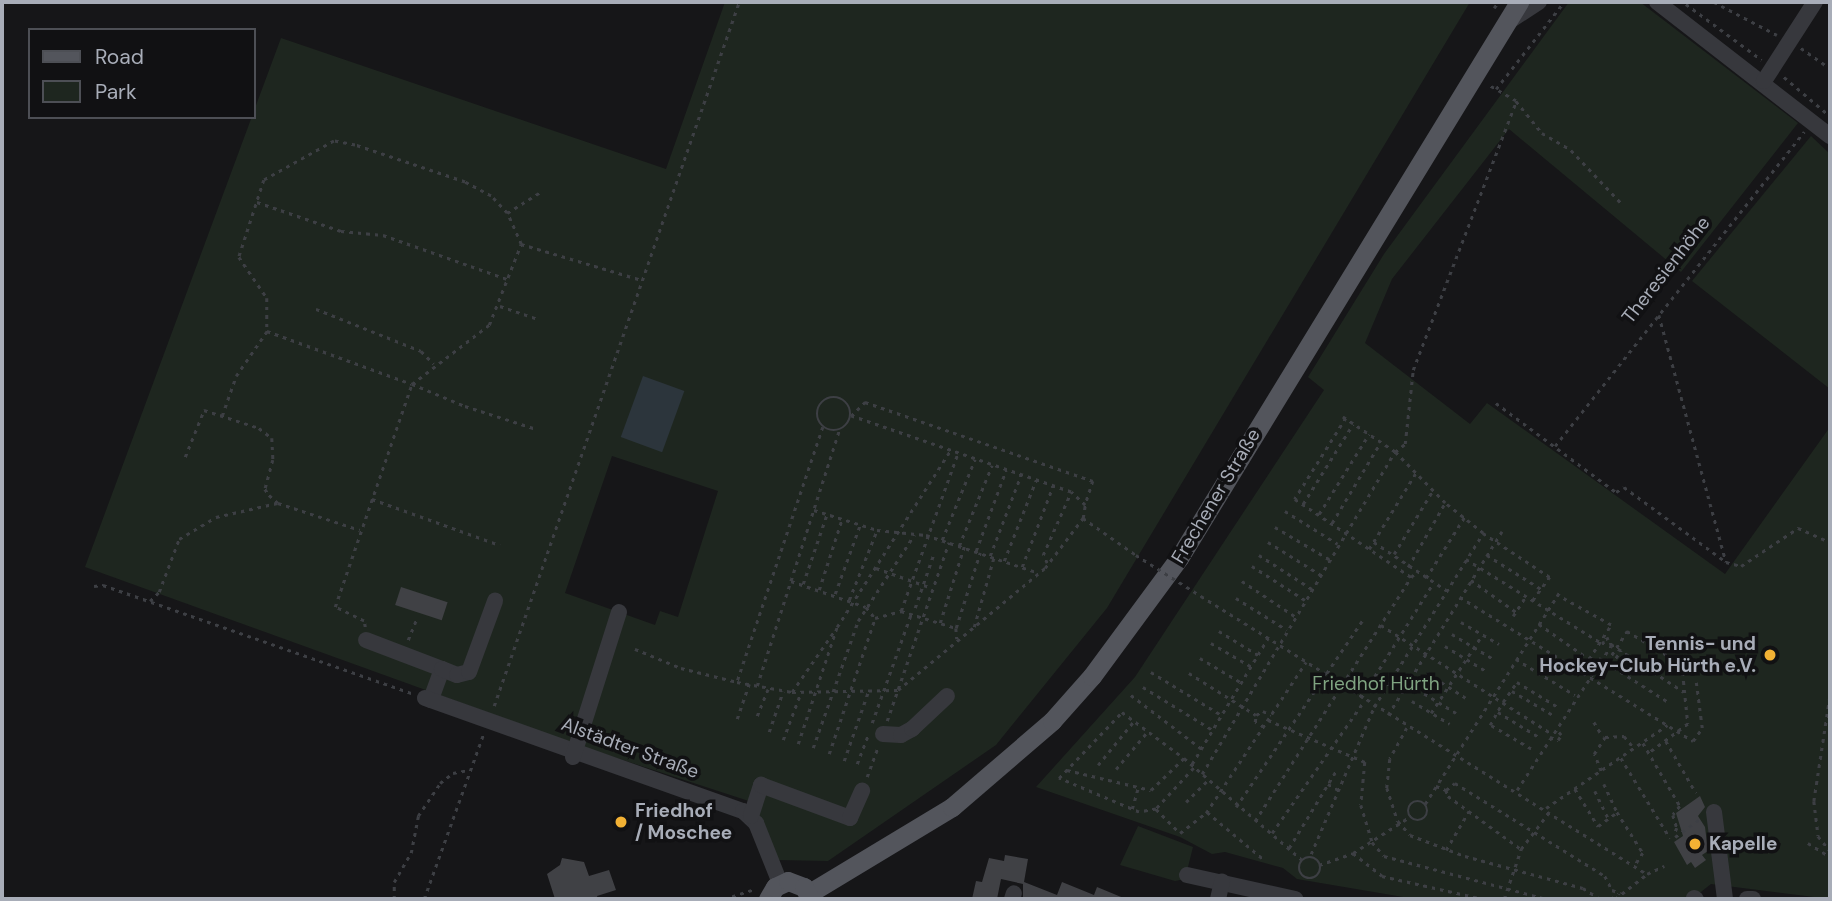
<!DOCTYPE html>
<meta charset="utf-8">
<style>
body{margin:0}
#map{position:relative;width:1832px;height:901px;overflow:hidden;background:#161618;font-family:"DM Sans",sans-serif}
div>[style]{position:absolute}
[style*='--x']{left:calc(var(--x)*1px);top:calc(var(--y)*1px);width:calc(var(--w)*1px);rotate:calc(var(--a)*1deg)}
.green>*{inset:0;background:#1e261f}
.water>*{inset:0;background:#2c353c;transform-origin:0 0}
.building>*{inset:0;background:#404145;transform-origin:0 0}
.path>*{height:2.5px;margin-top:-1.25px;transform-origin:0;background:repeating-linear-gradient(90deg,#3d3f44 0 3.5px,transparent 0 8.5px)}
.path>.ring{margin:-1.25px;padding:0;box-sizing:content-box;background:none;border:2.5px solid #3d3f44;border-radius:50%}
.minor>*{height:16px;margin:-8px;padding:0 8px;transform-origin:8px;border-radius:8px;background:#37383d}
.major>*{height:19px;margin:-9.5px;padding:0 9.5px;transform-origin:9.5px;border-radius:9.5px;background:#53555c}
.path-bridge>*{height:2.5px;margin-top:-1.25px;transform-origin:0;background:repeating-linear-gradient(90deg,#3d3f44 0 3.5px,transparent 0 8.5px)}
.dots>*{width:19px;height:19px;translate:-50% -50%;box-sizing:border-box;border:4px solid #111113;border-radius:50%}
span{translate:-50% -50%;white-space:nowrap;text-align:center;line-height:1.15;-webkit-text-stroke:7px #111113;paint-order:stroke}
.street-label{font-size:19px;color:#a8adb8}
.poi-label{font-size:19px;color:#a8adb8;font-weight:700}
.right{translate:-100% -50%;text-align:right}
.left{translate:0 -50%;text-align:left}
.park-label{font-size:19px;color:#7fa381}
.frame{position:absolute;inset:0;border:4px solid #a8adb8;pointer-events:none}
.legend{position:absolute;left:28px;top:28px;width:228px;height:91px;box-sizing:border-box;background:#111113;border:2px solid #4d4f55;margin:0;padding:9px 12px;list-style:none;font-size:21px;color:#a8adb8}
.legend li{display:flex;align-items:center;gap:14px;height:35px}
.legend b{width:35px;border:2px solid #4d4f55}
</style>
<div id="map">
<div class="green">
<div style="clip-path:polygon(evenodd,725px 2px,1470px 2px,1107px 608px,996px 745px,828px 861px,777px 860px,757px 813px,761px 805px,583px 747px,85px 567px,281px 38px,666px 169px,725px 2px,612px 456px,718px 491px,678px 617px,660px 611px,655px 625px,565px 593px,612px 456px)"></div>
<div style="clip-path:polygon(1569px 2px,1640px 2px,1798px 123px,1681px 272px,1509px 129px,1392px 279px,1365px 343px,1470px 424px,1487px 403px,1725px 574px,1830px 427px,1830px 899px,1711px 884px,1692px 899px,1415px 899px,1297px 879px,1283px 868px,1225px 852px,1212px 854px,1180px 837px,1036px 787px,1135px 677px,1324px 390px,1308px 377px,1384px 254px)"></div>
<div style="clip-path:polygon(1811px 136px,1830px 154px,1830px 389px,1692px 281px)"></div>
<div style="clip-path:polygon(1138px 826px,1193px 847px,1185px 879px,1175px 881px,1120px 865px)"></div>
</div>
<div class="water">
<div style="left:643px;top:376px;width:44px;height:65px;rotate:20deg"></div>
</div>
<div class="building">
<div style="left:401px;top:587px;width:49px;height:19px;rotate:18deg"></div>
<div style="clip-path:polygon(1700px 796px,1705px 807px,1698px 816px,1705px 827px,1708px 851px,1702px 855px,1706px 860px,1695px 868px,1691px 862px,1687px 865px,1674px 842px,1683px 836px,1676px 813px)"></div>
<div style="clip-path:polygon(1005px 855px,1028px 859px,1024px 882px,1057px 895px,1062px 882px,1094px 895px,1097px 887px,1126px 899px,1023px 899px,1023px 884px,1001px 879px,997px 899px,972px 899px,976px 881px,982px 882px,989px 858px,1004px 861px)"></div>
<div style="clip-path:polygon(562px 858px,584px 862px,589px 876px,609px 870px,616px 890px,597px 896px,598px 899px,555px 899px,547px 874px,560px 865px)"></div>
</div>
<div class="path">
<div style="--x:1714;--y:2;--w:71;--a:27.6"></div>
<div style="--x:1686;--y:4;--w:94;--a:36.4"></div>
<div style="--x:1494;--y:8;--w:7;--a:-56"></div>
<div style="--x:1801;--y:48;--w:35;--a:35"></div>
<div style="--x:1784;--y:77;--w:60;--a:40.3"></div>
<div style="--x:1496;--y:89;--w:110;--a:-52"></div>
<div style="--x:1516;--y:101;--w:41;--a:50.9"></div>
<div style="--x:1542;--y:133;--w:34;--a:30"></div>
<div style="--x:1571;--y:150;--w:76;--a:46.6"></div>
<div style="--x:257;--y:202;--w:89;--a:19"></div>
<div style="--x:341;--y:231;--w:42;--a:5.4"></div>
<div style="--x:383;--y:235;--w:132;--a:19.5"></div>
<div style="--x:507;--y:213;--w:38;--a:-32"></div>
<div style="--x:521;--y:244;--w:126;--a:16.6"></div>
<div style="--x:500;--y:306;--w:39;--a:19"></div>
<div style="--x:316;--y:309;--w:113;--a:21.8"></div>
<div style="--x:421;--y:351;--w:18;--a:45"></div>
<div style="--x:1659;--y:315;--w:256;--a:74.8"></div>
<div class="ring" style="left:817px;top:397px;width:31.5px;height:31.5px"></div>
<div style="--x:1496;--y:403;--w:149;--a:36.6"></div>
<div style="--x:1616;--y:492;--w:9;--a:-32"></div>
<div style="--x:1624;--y:487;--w:127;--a:36.3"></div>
<div style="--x:1726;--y:562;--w:16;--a:15"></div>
<div style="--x:1741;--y:566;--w:69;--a:-33.7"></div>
<div style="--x:1798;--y:528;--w:35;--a:24"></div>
<div style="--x:222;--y:416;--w:42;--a:-70.7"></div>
<div style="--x:236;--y:376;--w:55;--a:-55.4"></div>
<div style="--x:1346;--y:418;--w:96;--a:122.2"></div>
<div style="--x:1295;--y:499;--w:140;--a:33.9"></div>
<div style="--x:1411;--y:577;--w:6;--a:-39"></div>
<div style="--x:823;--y:427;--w:269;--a:108.6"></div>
<div style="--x:737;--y:682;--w:56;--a:10.3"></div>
<div style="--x:792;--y:692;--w:106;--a:-1.1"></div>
<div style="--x:898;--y:690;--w:191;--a:-39.7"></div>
<div style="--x:1045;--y:568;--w:63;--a:-52.8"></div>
<div style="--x:1083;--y:518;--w:13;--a:-81"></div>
<div style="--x:1085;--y:505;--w:19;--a:-137"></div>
<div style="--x:1071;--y:492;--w:233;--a:-160.9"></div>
<div style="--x:851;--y:416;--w:20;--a:-45"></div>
<div style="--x:865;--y:402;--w:241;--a:19.1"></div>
<div style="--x:1093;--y:481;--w:25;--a:108"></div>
<div style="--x:1555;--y:446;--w:401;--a:-51.6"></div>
<div style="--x:185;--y:457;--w:51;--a:-68"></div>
<div style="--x:204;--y:410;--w:58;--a:18.1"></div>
<div style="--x:259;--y:428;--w:16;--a:38"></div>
<div style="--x:272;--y:438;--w:22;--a:87"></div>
<div style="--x:273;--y:460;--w:30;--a:105"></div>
<div style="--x:265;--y:489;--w:7;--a:56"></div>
<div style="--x:269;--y:495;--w:12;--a:42"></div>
<div style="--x:278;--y:503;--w:86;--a:18.2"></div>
<div style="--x:372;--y:499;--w:136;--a:19.8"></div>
<div style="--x:1303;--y:504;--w:94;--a:-58"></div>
<div style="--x:814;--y:510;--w:66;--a:17.6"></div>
<div style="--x:877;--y:530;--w:49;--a:5.8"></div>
<div style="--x:926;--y:535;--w:119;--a:18.6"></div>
<div style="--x:1285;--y:511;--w:62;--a:31.9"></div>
<div style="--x:1319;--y:514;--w:94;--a:-58"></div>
<div style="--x:1083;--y:518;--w:65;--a:34.9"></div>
<div style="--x:1332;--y:523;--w:93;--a:-59"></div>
<div style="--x:1275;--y:527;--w:63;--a:30.7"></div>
<div style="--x:1483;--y:533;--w:80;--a:33.3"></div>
<div style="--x:1550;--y:577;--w:29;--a:126"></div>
<div style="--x:942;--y:540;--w:87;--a:-67.8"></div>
<div style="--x:1268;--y:542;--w:62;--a:31.9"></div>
<div style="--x:1374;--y:542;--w:87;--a:33.7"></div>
<div style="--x:959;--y:546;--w:87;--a:-67.8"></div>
<div style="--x:1369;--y:549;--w:92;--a:-58.4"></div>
<div style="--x:976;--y:551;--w:86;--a:-69.7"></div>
<div style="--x:1394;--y:554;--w:75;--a:-58.6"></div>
<div style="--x:1259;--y:555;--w:63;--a:32.7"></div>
<div style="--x:1487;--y:555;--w:64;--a:32.2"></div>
<div style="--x:990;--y:556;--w:87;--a:-69.1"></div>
<div style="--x:1466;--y:559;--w:158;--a:31.8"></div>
<div style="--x:1004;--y:561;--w:87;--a:-68.4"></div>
<div style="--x:1047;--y:563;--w:9;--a:-117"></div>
<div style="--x:1043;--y:555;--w:69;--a:-66"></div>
<div style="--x:1252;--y:566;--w:63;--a:32.7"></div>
<div style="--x:1022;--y:567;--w:87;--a:-69.1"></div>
<div style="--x:1408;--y:567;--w:74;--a:-60"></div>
<div style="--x:876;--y:568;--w:59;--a:19.7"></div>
<div style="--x:1426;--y:578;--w:73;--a:-57.8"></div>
<div style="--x:1471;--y:580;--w:55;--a:35.4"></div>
<div style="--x:791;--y:581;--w:79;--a:19.1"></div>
<div style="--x:866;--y:607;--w:14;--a:51"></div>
<div style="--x:875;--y:618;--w:27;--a:-15"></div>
<div style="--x:901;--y:611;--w:58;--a:17.2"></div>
<div style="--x:956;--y:628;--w:11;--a:85"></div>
<div style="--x:1242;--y:581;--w:65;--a:33.7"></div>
<div style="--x:803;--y:584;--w:74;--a:-71.1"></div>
<div style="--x:94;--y:586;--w:9;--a:-6"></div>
<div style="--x:103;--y:585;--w:327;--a:19.3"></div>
<div style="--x:819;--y:590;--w:75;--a:-72.1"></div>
<div style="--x:835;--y:594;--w:73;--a:-70.1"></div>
<div style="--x:1201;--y:596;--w:526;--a:31.94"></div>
<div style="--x:1647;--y:874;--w:19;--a:-25"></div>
<div style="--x:1460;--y:597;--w:274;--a:31.7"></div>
<div style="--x:1693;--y:741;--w:16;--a:-55"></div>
<div style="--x:1702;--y:728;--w:46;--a:-97.4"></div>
<div style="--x:1236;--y:598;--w:60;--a:32.1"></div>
<div style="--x:849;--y:600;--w:75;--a:-68.2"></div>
<div style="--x:150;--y:601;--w:13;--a:-45"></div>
<div style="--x:159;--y:592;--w:57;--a:-69.3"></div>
<div style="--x:179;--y:539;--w:43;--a:-30.7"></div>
<div style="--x:216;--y:517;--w:63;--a:-12.9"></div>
<div style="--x:915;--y:608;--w:55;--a:-70.9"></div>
<div style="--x:901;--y:611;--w:168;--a:-70.2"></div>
<div style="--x:1513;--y:616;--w:24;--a:-57"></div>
<div style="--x:1461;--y:622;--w:44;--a:30.1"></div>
<div style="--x:940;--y:623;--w:80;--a:-72.5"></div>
<div style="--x:1539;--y:624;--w:61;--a:35"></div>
<div style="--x:1589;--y:659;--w:40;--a:-57.1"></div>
<div style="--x:1611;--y:625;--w:62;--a:-150.9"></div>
<div style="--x:1381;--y:625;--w:203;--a:32.5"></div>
<div style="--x:365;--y:627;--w:6;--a:-99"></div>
<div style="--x:364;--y:621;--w:32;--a:-154"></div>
<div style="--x:335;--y:607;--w:236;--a:-71"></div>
<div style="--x:412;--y:384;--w:97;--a:-37.5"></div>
<div style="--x:489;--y:325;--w:87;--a:-68.4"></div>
<div style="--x:521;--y:244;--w:34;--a:-114"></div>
<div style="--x:507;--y:213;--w:23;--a:-133"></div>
<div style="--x:491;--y:196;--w:30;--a:-152"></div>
<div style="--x:465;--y:182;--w:116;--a:-161.4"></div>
<div style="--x:355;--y:145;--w:21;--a:-169"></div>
<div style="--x:334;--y:141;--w:80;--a:150.9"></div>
<div style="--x:264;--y:180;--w:81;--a:108"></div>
<div style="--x:239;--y:257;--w:50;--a:55.7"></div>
<div style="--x:267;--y:298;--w:33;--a:90"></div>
<div style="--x:267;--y:331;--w:154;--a:20.1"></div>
<div style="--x:412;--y:384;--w:57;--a:22.5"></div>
<div style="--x:465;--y:406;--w:75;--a:17.9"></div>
<div style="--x:974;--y:627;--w:73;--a:-74.1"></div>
<div style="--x:956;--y:628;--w:79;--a:-72.3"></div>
<div style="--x:1219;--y:631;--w:46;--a:31.6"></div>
<div style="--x:1452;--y:634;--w:47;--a:31"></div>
<div style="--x:408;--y:640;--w:22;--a:-68"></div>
<div style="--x:1211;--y:643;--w:48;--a:30.3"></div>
<div style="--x:1611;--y:644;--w:87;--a:33.3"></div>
<div style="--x:1445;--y:646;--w:48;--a:31.4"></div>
<div style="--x:635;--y:649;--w:50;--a:22.4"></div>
<div style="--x:681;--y:668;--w:58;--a:14"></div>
<div style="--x:1200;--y:658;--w:49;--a:30.8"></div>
<div style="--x:1599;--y:658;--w:84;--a:32.4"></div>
<div style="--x:1516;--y:659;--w:69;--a:31.4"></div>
<div style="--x:1607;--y:662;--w:37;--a:-57"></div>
<div style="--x:1627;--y:631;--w:64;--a:31"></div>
<div style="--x:1682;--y:664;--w:60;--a:84.3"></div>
<div style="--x:1688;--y:724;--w:49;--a:143.4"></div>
<div style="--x:1611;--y:665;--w:18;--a:-56"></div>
<div style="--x:1151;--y:672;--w:84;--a:31.4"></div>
<div style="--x:1189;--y:673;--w:79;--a:32.1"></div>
<div style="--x:1427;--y:673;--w:46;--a:32.7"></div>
<div style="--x:757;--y:686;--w:269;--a:-72.2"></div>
<div style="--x:1143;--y:687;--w:82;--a:31.6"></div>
<div style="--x:1417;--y:689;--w:46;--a:31.6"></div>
<div style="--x:1512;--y:691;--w:48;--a:30.3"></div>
<div style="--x:792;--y:692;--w:75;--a:-55.3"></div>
<div style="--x:1131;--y:695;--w:89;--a:37.3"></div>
<div style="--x:1830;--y:697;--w:105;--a:98.7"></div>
<div style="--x:1814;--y:801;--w:35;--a:83"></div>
<div style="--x:1818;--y:836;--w:19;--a:51"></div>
<div style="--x:1361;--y:698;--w:136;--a:-57.9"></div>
<div style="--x:1412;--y:701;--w:44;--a:31.2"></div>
<div style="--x:494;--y:706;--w:745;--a:-70.81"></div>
<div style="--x:1498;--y:712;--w:48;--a:31.4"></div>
<div style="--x:1431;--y:713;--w:93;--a:-56.8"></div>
<div style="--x:1388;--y:715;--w:216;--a:-58.2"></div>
<div style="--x:757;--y:716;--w:29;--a:-68"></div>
<div style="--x:737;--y:719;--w:37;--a:-71"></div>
<div style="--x:1268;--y:720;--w:106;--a:23.4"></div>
<div style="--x:1365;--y:762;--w:43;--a:95.3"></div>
<div style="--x:1361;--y:805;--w:39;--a:73"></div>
<div style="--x:1372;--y:842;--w:18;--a:49"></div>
<div style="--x:1384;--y:856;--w:169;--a:14.8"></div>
<div style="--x:887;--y:721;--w:189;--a:-70.9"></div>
<div style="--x:1594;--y:722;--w:17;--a:59"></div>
<div style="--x:872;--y:723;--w:116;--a:-70.3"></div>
<div style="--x:1264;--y:727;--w:10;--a:-151"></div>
<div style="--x:1255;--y:722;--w:7;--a:-82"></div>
<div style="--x:1256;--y:715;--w:8;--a:-30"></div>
<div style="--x:1263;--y:711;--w:9;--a:27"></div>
<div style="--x:1407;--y:728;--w:35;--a:119"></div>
<div style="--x:1390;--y:759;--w:29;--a:96"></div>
<div style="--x:1387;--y:788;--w:35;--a:72"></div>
<div style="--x:1398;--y:821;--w:18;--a:49"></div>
<div style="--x:1410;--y:835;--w:59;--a:20.9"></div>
<div style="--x:1465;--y:856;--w:122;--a:15.2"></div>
<div style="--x:1583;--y:888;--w:20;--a:33"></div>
<div style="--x:769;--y:732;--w:43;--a:-71.1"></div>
<div style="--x:1550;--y:737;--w:9;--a:21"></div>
<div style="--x:1558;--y:740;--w:6;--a:-59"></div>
<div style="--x:1561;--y:735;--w:8;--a:-130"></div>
<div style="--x:783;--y:740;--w:51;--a:-69.4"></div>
<div style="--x:1666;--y:741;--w:60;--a:60"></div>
<div style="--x:1643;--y:743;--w:73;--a:59.6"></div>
<div style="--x:1680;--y:806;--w:11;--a:128"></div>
<div style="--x:1673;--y:815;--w:14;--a:73"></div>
<div style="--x:1677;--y:828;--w:8;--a:113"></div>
<div style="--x:798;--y:744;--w:123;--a:-71.6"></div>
<div style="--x:837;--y:627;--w:209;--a:-57.3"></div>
<div style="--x:813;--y:748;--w:135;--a:-70.5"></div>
<div style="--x:858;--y:621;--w:103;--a:-56.9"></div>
<div style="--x:1531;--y:749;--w:48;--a:-149.7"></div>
<div style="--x:1490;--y:725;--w:26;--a:-61"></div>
<div style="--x:1503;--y:702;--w:24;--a:-55"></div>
<div style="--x:1517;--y:682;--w:48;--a:31.4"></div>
<div style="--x:829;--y:754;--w:144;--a:-71.3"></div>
<div style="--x:1621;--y:758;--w:94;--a:58.5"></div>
<div style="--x:844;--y:761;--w:73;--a:-70.8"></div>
<div style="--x:857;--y:764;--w:30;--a:-69"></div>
<div style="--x:1192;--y:764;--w:147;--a:-58.9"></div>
<div style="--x:1098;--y:765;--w:57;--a:-50.7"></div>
<div style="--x:1194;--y:768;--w:56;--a:132.8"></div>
<div style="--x:1156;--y:809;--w:17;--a:170"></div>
<div style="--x:1139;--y:812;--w:87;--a:-157"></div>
<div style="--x:1059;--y:778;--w:91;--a:-46.3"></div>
<div style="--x:1122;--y:712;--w:77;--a:36.6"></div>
<div style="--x:1184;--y:758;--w:156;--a:40.8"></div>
<div style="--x:1116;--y:769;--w:50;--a:-49.9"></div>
<div style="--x:1067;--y:770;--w:86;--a:13.4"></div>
<div style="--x:1151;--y:790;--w:46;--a:-44.1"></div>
<div style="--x:1601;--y:771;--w:18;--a:-112"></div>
<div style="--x:1594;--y:754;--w:20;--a:-57"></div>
<div style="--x:1605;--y:737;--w:19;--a:-3"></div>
<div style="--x:1624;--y:736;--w:17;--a:50"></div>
<div style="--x:1202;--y:774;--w:375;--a:-59.1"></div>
<div style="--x:1395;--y:452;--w:13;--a:-39"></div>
<div style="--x:1405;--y:444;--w:74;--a:-83.8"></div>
<div style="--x:1413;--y:370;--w:288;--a:-69"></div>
<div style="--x:1516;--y:101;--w:32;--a:-150"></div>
<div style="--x:867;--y:777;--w:32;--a:-70"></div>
<div style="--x:1328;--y:784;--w:14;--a:30"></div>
<div style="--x:1604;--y:784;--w:31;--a:65"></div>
<div style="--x:1436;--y:786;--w:11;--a:22"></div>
<div style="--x:1446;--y:790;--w:11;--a:-38"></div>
<div style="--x:1455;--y:783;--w:176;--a:31.8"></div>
<div style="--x:1605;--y:876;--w:16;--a:63"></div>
<div style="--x:1612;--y:890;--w:9;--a:21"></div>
<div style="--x:1575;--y:789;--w:44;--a:58.1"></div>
<div style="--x:1598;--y:826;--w:24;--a:-36"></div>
<div style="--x:1617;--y:812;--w:49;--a:57.6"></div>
<div style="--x:1643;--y:853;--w:17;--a:123"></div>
<div style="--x:1446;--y:790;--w:6;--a:72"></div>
<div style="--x:1448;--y:796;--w:90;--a:36"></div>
<div style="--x:1517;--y:790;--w:172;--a:-56.9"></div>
<div style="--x:1611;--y:646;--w:8;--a:-104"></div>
<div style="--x:1609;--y:638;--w:7;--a:153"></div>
<div style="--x:1603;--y:641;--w:7;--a:74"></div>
<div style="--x:1595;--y:791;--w:30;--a:64"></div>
<div class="ring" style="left:1408px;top:801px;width:17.5px;height:17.5px"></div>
<div style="--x:1186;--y:802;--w:31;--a:-45"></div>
<div style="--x:1425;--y:804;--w:252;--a:-57.6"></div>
<div style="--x:1236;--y:807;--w:228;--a:-55.9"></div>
<div style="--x:1546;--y:808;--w:147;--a:-34.4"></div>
<div style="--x:1132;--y:809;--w:22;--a:-74"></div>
<div style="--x:1156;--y:809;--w:34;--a:45"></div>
<div style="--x:1180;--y:833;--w:33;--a:-38"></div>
<div style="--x:1206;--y:813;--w:181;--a:-56.5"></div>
<div style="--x:1207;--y:812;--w:72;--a:39.9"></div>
<div style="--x:1255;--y:821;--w:290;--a:-57.4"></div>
<div style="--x:1272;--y:833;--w:161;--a:-55.1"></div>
<div style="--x:1675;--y:837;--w:32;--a:-36"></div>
<div style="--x:1808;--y:843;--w:26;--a:32"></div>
<div style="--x:1289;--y:848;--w:90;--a:-58.6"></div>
<div style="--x:1446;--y:850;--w:45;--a:-59.5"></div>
<div style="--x:1353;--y:853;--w:37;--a:38"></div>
<div style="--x:1382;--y:876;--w:104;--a:12.8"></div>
<div style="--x:1311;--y:854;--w:160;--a:-66.8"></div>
<div style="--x:1374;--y:707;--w:205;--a:-57.9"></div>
<div style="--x:1483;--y:533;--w:48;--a:-141.7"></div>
<div style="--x:1445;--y:503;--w:71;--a:-134.4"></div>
<div style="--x:1395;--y:452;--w:63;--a:-146.1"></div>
<div class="ring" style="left:1299px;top:857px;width:19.5px;height:19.5px"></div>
<div style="--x:1319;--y:865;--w:36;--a:-19"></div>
<div style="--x:1353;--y:853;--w:69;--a:-32.5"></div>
<div style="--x:394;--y:899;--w:17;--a:-90"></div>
<div style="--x:394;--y:882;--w:34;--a:-60"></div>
<div style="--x:411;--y:853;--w:38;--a:-79"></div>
<div style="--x:418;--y:816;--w:40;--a:-56"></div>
<div style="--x:440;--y:783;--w:16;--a:-38"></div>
<div style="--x:453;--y:773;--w:15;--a:-11"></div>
<div style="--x:424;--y:899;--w:174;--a:-70.2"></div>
<div style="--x:724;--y:899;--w:32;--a:-18"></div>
<div style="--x:1504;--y:899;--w:53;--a:-71.2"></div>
<div style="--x:1521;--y:849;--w:48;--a:-52.7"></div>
<div style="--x:1611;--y:899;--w:9;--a:-36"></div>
<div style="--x:1615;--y:899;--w:41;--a:-38"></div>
</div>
<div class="minor">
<div style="--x:1657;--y:2;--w:219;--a:37.8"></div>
<div style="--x:1508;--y:22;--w:37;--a:-33"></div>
<div style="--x:1764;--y:81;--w:94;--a:-57.2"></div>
<div style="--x:366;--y:640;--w:81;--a:20.9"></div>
<div style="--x:442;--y:669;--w:33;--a:110"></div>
<div style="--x:442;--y:669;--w:16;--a:22"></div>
<div style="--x:457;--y:675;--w:12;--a:-14"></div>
<div style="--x:469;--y:672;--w:76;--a:-69.9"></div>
<div style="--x:425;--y:698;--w:337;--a:19.6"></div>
<div style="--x:743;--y:811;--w:18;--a:43"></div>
<div style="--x:756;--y:823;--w:65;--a:68.2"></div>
<div style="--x:883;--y:734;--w:18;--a:3"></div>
<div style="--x:901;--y:735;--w:13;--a:-29"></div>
<div style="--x:912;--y:729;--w:48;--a:-43.3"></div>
<div style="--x:573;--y:757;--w:152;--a:-72.4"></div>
<div style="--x:1714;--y:812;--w:88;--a:82.8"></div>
<div style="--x:751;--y:816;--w:33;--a:-72"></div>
<div style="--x:761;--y:785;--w:95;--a:20.3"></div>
<div style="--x:850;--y:818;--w:30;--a:-66"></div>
<div style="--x:1187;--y:875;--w:111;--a:12.5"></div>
<div style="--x:1694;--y:898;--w:2;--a:27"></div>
<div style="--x:1012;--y:899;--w:6;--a:-72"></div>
<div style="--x:1218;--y:899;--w:18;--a:-77"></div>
<div style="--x:1747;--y:899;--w:6;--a:0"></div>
</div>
<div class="major">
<div style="--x:808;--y:894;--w:168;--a:-31.1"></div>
<div style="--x:952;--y:807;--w:132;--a:-40.7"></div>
<div style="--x:1052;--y:721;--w:60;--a:-48.4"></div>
<div style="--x:1092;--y:676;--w:147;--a:-53.6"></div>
<div style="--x:1179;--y:558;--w:652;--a:-58.55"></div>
<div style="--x:768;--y:899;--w:14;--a:-60"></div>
<div style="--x:775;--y:887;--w:14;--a:-25"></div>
<div style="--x:788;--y:881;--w:17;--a:21"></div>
<div style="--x:804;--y:887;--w:13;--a:63"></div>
</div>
<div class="path-bridge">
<div style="--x:1136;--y:555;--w:77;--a:32.2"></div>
</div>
<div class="dots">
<div style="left:1770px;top:655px;background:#f2b134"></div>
<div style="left:621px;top:822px;background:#f2b134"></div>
<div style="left:1695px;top:844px;background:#f2b134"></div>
</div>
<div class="street-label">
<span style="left:1666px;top:270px;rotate:-52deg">Theresienhöhe</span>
<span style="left:1216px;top:496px;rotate:-59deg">Frechener Straße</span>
<span style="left:630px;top:748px;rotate:20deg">Alstädter Straße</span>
</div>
<div class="poi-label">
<span class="right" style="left:1756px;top:655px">Tennis- und<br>Hockey-Club Hürth e.V.</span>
<span class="left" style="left:635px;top:822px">Friedhof<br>/ Moschee</span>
<span class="left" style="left:1709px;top:844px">Kapelle</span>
</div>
<div class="park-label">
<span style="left:1376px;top:684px">Friedhof Hürth</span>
</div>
<div class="frame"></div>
<ul class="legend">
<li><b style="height:9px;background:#53555c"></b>Road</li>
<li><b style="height:19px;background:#1e261f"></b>Park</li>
</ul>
</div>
